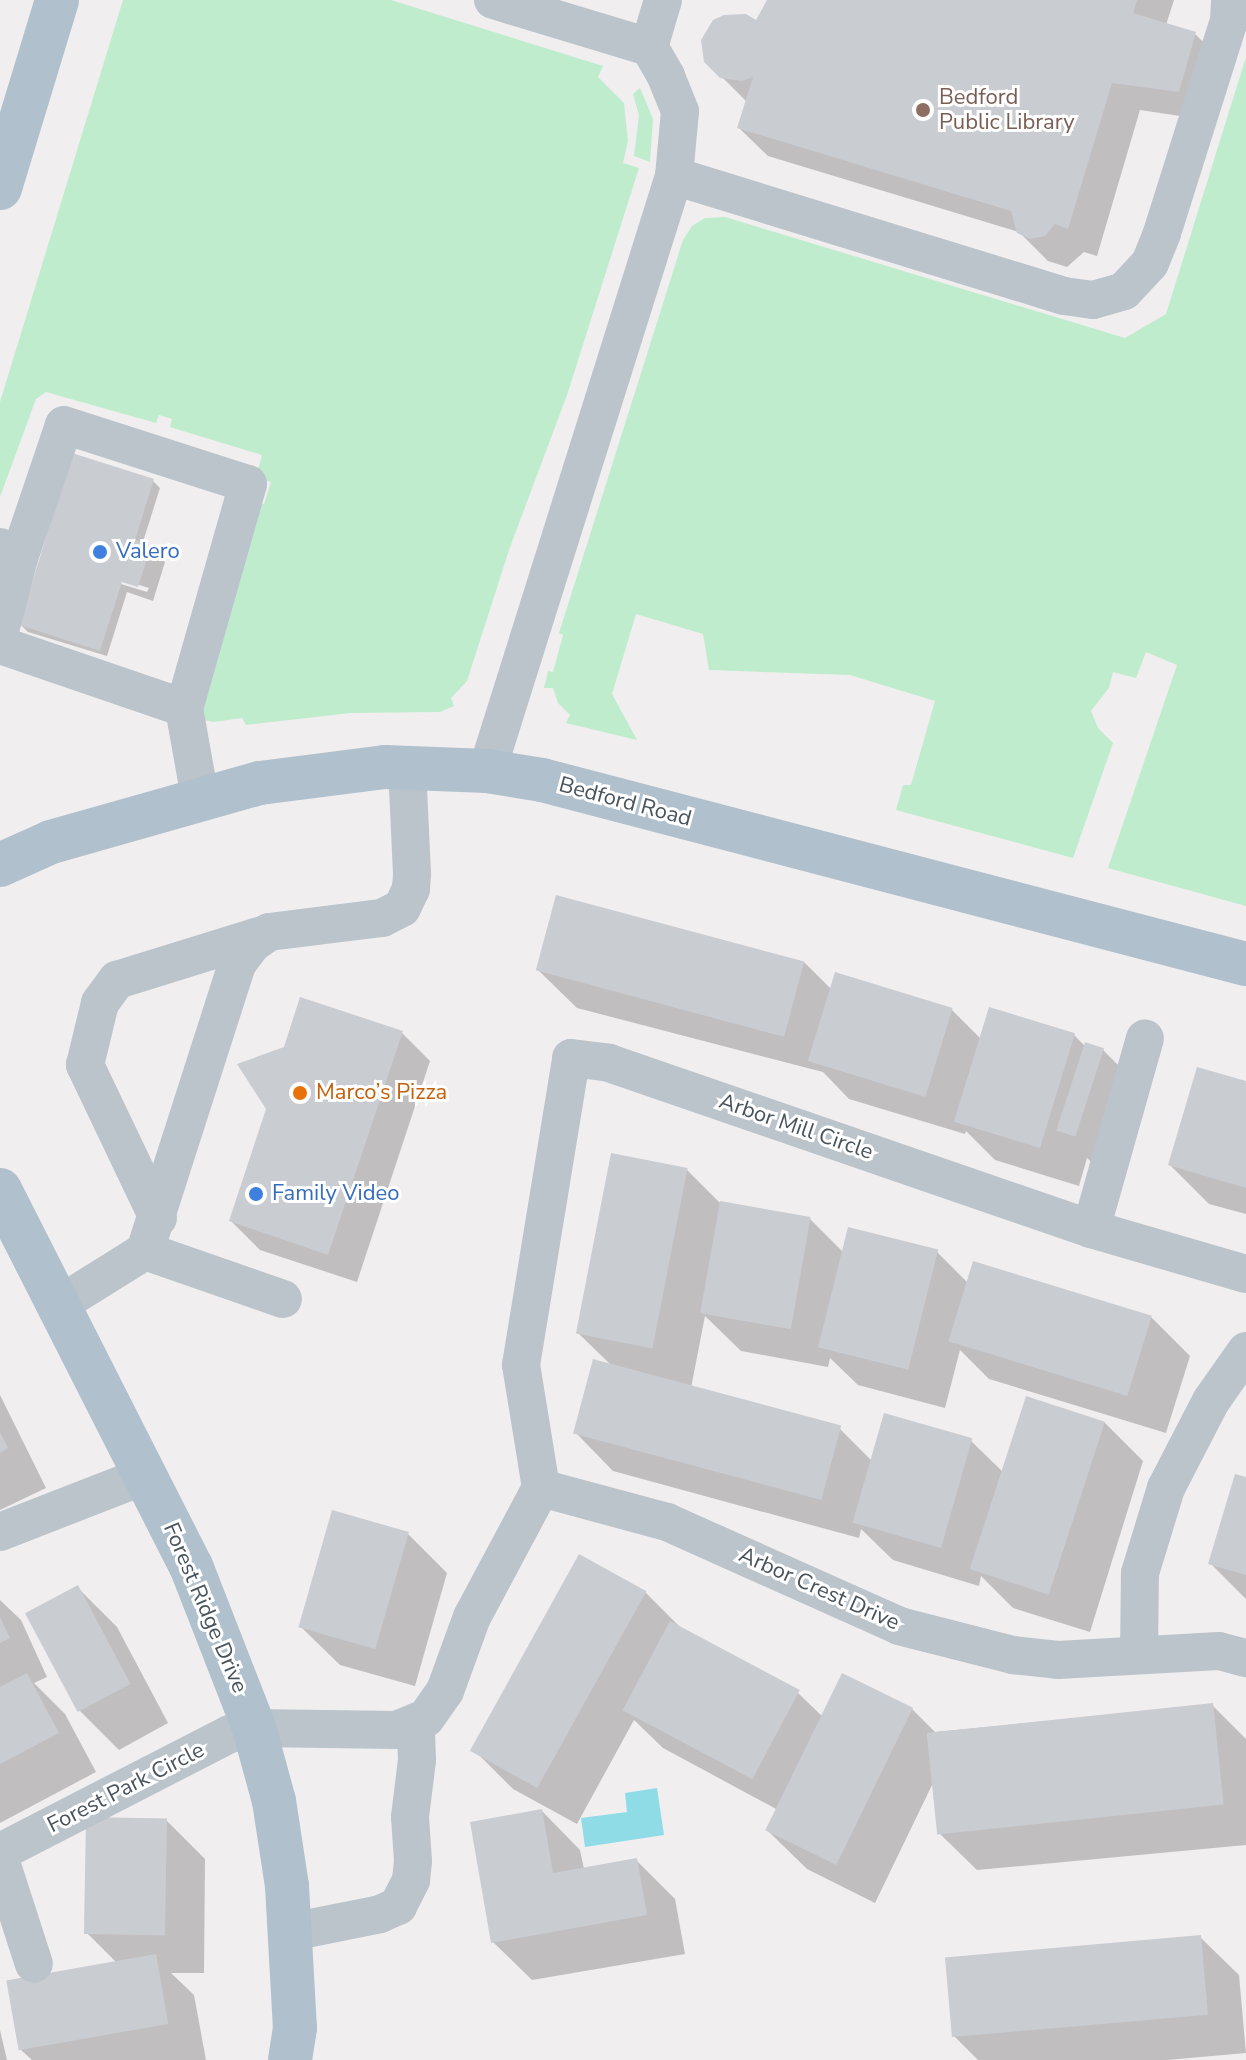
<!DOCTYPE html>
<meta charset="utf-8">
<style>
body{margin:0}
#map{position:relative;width:1246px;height:2060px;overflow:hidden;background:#f1eeef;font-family:"Nunito Sans",sans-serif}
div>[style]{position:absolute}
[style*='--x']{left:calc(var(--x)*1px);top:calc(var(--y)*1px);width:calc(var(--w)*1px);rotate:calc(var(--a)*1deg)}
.green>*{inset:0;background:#bfeccd}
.water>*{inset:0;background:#8fdbe6}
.shadow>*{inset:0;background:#0003}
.building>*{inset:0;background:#c9ccd1;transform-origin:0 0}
.minor>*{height:38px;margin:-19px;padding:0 19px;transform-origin:19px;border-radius:19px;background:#bbc4cb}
.major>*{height:44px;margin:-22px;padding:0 22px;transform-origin:22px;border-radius:22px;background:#b0c0cc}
.dots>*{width:22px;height:22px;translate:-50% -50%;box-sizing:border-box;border:4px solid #fff;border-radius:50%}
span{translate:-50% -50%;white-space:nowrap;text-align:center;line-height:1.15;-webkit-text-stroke:6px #fff;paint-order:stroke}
.education-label{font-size:22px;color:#785e54}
.left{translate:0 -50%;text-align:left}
.shop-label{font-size:22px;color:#366cbe}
.street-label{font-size:22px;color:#48535b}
.food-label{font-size:22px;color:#c56008}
</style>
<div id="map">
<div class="green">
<div style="clip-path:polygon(123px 0,391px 0,603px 66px,598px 77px,624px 103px,628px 141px,623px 163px,639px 168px,567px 395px,509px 550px,467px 681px,451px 698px,454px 706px,440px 712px,351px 713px,246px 725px,242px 718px,214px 722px,194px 718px,250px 500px,264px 504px,271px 482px,256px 477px,262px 455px,170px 427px,172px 419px,159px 415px,156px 423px,46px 392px,36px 399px,0 497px,0 402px)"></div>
<div style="clip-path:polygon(1246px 57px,1246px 906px,1108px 868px,1177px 665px,1146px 652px,1136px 678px,1113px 672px,1109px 688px,1091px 711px,1098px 728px,1113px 743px,1073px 858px,896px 810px,903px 785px,911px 785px,935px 701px,850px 675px,709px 670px,703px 634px,636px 614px,612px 694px,637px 740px,566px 723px,570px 715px,558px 703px,553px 688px,544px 688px,548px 671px,553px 672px,563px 635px,559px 633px,683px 240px,692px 226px,705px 218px,725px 217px,1125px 338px,1166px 314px)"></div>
<div style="clip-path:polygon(640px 88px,653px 119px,650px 162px,634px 156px,639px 115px,633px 94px)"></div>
</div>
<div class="water">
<div style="clip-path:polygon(657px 1788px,664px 1835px,585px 1847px,581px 1818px,627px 1812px,625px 1793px)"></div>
</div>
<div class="shadow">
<div style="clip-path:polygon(768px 0,1174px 0,1166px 25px,1195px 34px,1224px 62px,1207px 120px,1140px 110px,1097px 256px,1084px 252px,1067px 267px,1048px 261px,1019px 232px,768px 156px,739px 128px,747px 102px,706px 61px,757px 23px)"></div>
<div style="clip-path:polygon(evenodd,153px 481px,160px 488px,142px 545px,165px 562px,153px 601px,127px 592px,107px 656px,28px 632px,21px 625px,153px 481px,114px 577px,149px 588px,147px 592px,121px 584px,114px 577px)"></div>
<div style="clip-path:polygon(804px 962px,832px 990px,952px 1010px,981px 1039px,1074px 1035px,1086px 1047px,1103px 1050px,1141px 1088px,1099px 1169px,1087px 1158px,1079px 1186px,995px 1160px,966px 1131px,965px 1134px,849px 1099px,823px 1072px,577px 1008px,538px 970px)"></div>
<div style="clip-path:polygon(402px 1033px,430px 1061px,357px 1282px,260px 1250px,231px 1221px)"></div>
<div style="clip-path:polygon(1246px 1083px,1246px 1214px,1209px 1204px,1170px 1165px)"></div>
<div style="clip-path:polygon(687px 1170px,720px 1203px,810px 1219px,844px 1253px,937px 1252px,968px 1283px,1151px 1317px,1190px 1356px,1166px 1433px,989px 1379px,960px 1350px,945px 1408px,858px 1385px,830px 1358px,828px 1367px,741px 1351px,705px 1316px,691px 1388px,840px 1429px,872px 1461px,971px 1441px,1004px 1473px,1104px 1422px,1143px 1461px,1090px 1632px,1013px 1608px,981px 1576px,979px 1586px,893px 1560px,861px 1529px,859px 1538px,613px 1471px,575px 1432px,612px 1366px,578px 1333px)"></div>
<div style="clip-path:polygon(0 1395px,46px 1488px,0 1510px)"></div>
<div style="clip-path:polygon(1246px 1479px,1246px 1599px,1210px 1563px)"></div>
<div style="clip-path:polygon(408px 1534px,447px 1573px,415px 1686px,340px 1665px,301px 1627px)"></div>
<div style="clip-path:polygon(78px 1588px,117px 1627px,168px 1723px,119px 1750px,80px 1711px)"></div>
<div style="clip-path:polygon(645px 1592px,683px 1630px,798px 1693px,823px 1717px,912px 1709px,935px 1732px,1212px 1705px,1246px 1739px,1246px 1845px,977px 1870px,938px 1832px,933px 1783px,875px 1903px,807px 1869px,768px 1831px,778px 1810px,663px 1748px,634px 1720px,577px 1824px,513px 1789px,474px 1750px)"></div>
<div style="clip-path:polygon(0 1600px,21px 1620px,47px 1677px,34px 1683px,65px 1714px,96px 1772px,0 1823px)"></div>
<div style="clip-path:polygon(542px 1811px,580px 1850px,584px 1869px,636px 1860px,675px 1899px,685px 1954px,532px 1980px,493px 1942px)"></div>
<div style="clip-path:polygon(166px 1820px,205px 1859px,204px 1973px,171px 1973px,194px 1995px,206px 2060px,32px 2060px,21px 2050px,117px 1963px,87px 1933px)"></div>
<div style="clip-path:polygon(1200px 1937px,1239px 1975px,1246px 2053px,1167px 2060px,978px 2060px,954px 2036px)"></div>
<div style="clip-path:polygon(0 2030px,7px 2060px,0 2060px)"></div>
</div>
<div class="building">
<div style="clip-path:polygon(767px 0,1137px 0,1133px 13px,1196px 32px,1179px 92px,1112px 83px,1068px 229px,1055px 224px,1045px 236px,1030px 239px,1017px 233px,1011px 211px,737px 128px,753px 77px,742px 81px,720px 78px,704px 62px,701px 40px,713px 20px,724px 15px,746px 14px,756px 20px)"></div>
<div style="clip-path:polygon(72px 453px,154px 479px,135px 540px,151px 546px,138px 587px,122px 582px,100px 651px,19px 625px)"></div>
<div style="left:556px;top:895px;width:257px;height:78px;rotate:15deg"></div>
<div style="left:835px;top:972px;width:123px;height:93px;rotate:17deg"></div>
<div style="clip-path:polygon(300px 997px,403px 1031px,328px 1255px,229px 1221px,266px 1109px,237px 1064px,284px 1047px)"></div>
<div style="left:989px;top:1007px;width:90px;height:120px;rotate:17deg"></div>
<div style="left:1085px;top:1042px;width:20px;height:93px;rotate:18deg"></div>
<div style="clip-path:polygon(1197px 1067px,1246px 1081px,1246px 1188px,1168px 1165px)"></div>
<div style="left:611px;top:1153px;width:78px;height:184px;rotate:11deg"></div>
<div style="left:720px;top:1201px;width:92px;height:114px;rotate:10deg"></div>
<div style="left:848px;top:1227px;width:93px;height:124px;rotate:14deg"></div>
<div style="left:973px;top:1261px;width:187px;height:84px;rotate:17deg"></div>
<div style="left:593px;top:1359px;width:257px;height:77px;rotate:15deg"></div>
<div style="left:1026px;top:1396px;width:83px;height:182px;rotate:18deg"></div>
<div style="left:884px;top:1413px;width:92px;height:114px;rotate:16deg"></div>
<div style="clip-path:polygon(0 1432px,8px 1448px,0 1453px)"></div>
<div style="clip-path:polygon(1235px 1474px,1246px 1477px,1246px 1575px,1208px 1564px)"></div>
<div style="left:332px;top:1510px;width:80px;height:122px;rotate:16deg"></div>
<div style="left:579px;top:1554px;width:77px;height:225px;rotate:29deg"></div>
<div style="left:78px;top:1585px;width:112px;height:60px;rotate:62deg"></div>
<div style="clip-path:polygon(0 1617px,10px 1638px,0 1643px)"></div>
<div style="left:670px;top:1621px;width:147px;height:101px;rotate:28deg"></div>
<div style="clip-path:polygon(27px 1673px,59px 1733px,0 1764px,0 1687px)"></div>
<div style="left:842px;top:1673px;width:79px;height:175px;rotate:26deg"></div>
<div style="left:1213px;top:1703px;width:102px;height:288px;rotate:84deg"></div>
<div style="clip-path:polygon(542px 1809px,553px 1873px,637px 1858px,647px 1915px,491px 1943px,470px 1822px)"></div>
<div style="left:86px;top:1817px;width:81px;height:117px;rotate:1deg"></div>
<div style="left:1201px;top:1935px;width:80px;height:257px;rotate:85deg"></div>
<div style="left:156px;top:1954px;width:71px;height:152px;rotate:80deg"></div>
</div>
<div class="minor">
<div style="--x:649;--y:47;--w:49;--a:-73.4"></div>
<div style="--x:674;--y:176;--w:408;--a:17.1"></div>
<div style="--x:1064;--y:296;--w:29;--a:8"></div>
<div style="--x:1093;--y:300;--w:32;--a:-16"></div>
<div style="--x:1124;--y:291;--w:38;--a:-47"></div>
<div style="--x:1150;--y:263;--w:32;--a:-68"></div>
<div style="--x:1162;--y:233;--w:222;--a:-72.5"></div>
<div style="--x:1229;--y:21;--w:21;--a:-87"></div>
<div style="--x:0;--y:547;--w:22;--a:30"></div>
<div style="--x:19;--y:558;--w:75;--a:104.6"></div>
<div style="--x:19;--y:558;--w:140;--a:-71.3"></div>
<div style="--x:64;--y:425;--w:193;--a:17.8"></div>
<div style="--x:248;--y:484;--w:233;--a:105.9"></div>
<div style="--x:0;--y:645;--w:194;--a:18.9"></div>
<div style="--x:184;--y:708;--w:91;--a:79.9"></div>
<div style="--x:487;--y:771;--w:624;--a:-72.55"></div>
<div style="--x:674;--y:176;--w:65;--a:-84.7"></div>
<div style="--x:680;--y:111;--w:38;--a:-112"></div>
<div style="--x:666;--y:76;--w:34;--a:-120"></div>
<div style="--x:649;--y:47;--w:163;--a:-163.2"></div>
<div style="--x:158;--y:1218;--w:170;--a:-115.5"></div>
<div style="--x:85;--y:1065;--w:64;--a:-76.4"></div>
<div style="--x:100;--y:1003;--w:29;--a:-54"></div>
<div style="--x:117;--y:980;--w:152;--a:-17.2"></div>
<div style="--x:1091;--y:1229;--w:198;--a:-74.2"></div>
<div style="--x:145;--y:1251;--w:146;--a:19.2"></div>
<div style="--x:57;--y:1306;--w:104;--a:-32"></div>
<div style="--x:145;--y:1251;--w:301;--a:-72.2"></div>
<div style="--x:237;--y:964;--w:25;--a:-53"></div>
<div style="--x:252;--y:944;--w:21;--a:-35"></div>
<div style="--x:269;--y:932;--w:114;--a:-7.1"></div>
<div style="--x:382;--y:918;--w:22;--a:-27"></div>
<div style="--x:402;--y:908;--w:21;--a:-65"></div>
<div style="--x:411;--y:889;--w:16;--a:-86"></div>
<div style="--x:412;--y:873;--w:105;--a:-92.7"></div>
<div style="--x:541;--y:1488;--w:131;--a:15.1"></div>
<div style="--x:667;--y:1522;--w:254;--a:24.1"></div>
<div style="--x:899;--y:1626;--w:118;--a:14.3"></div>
<div style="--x:1013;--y:1655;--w:45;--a:6.3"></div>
<div style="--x:1058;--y:1660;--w:161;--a:-3.2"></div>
<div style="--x:1219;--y:1651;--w:28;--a:15"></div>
<div style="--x:0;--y:1532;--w:157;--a:-21.3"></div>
<div style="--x:1139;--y:1653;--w:80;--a:-89.3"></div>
<div style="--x:1140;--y:1573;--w:89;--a:-73"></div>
<div style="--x:1166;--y:1488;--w:98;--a:-62.7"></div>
<div style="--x:1211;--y:1401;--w:61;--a:-55"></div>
<div style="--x:0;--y:1852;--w:259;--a:-27.2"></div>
<div style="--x:230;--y:1734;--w:25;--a:-14"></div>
<div style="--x:254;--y:1728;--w:142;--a:0.8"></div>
<div style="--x:396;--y:1730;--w:32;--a:-22"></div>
<div style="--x:426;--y:1718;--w:33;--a:-55"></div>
<div style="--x:445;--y:1691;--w:79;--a:-70"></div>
<div style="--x:472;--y:1617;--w:146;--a:-61.9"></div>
<div style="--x:541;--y:1488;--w:125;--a:-99.2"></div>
<div style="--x:521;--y:1365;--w:311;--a:-80.7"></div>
<div style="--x:571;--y:1058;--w:38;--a:7"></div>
<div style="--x:609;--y:1063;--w:510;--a:19"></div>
<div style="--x:1091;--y:1229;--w:161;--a:16.2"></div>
<div style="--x:0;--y:1859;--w:110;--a:72.1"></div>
<div style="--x:291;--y:1932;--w:91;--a:-11.4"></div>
<div style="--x:380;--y:1914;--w:20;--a:-24"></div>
<div style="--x:398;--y:1906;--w:29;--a:-63"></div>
<div style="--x:411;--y:1880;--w:19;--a:-84"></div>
<div style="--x:413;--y:1861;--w:44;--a:-93.9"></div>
<div style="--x:410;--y:1817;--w:57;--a:-83"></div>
<div style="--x:417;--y:1760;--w:38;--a:-92"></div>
</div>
<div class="major">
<div style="--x:0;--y:188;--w:196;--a:-73.1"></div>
<div style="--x:0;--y:865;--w:56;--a:-24.3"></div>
<div style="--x:51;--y:842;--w:217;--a:-15.8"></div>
<div style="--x:260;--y:783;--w:126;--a:-7.3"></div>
<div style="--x:385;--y:767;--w:102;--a:2.2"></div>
<div style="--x:487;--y:771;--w:56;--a:9.3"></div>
<div style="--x:542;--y:780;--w:728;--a:14.65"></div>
<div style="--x:0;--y:1190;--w:422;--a:63.1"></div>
<div style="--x:191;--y:1566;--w:174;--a:68.7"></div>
<div style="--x:254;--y:1728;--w:76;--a:74.7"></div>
<div style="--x:274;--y:1801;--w:86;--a:81.3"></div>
<div style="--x:287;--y:1886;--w:142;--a:86.8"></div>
<div style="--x:295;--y:2028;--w:32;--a:99"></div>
</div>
<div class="dots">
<div style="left:923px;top:110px;background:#8d6e63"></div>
<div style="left:100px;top:552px;background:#3f7fe0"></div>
<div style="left:300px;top:1093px;background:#e8710a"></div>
<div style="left:256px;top:1194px;background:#3f7fe0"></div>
</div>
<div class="education-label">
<span class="left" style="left:939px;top:110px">Bedford<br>Public Library</span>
</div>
<div class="shop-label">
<span class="left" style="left:116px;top:552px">Valero</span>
<span class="left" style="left:272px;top:1194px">Family Video</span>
</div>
<div class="street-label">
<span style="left:625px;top:802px;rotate:15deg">Bedford Road</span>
<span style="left:796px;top:1127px;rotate:19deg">Arbor Mill Circle</span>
<span style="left:819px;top:1589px;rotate:24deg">Arbor Crest Drive</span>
<span style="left:205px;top:1608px;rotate:67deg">Forest Ridge Drive</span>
<span style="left:126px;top:1788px;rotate:-27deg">Forest Park Circle</span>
</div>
<div class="food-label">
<span class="left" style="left:316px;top:1093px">Marco’s Pizza</span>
</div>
</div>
